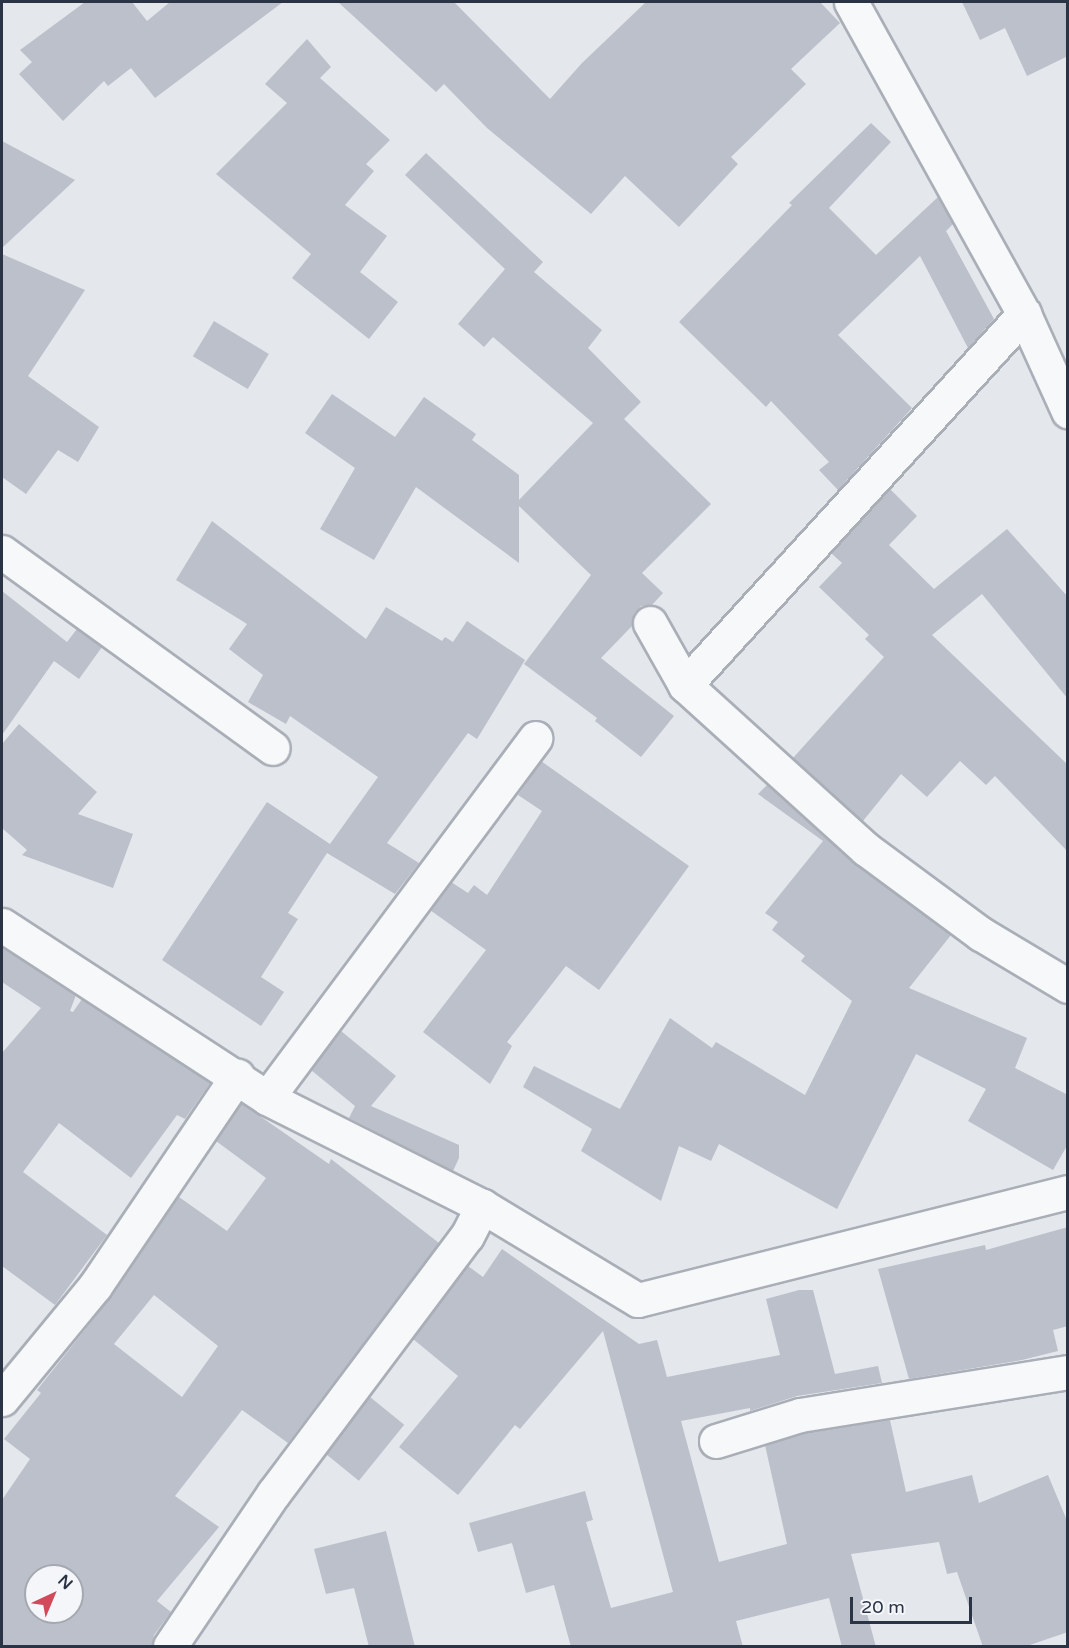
<!DOCTYPE html>
<style>
body{margin:0}
#map{position:relative;width:1069px;height:1648px;overflow:hidden;background:#e4e7ec;font-family:"Varela Round",sans-serif}
div>[style]{position:absolute}
[style*='--x']{left:calc(var(--x)*1px);top:calc(var(--y)*1px);width:calc(var(--w)*1px);rotate:calc(var(--a)*1deg)}
.building>*{inset:0;background:#bbc0ca;transform-origin:0 0}
.roads{filter:drop-shadow(2px 0 #a9aeb7) drop-shadow(-2px 0 #a9aeb7) drop-shadow(0 2px #a9aeb7) drop-shadow(0 -2px #a9aeb7)}
.street>*{height:33px;margin:-16.5px;padding:0 16.5px;transform-origin:16.5px;border-radius:16.5px;background:#f7f8fa}
span{translate:-50% -50%;white-space:nowrap;text-align:center;line-height:1.15;-webkit-text-stroke:4.5px #f4f6f9;paint-order:stroke}
.frame{position:absolute;inset:0;border:3px solid #2b3445;pointer-events:none}
.north{position:absolute;left:24px;top:1564px;width:60px;height:60px;box-sizing:border-box;background:#f4f6f9;border:2px solid #a4a8b1;border-radius:50%;rotate:44deg;font-size:16px;font-weight:700;line-height:24px;text-align:center;color:#2b3445}
.north::after{content:'';display:block;margin:auto;width:21px;height:27px;background:#d1495b;clip-path:polygon(50% 0,100% 100%,50% 72%,0 100%)}
.scale{position:absolute;left:850px;top:1597px;width:122px;height:27px;box-sizing:border-box;border:3px solid #2b3445;border-top:0;padding-left:8px;font-size:18px;line-height:21px;white-space:nowrap;color:#2b3445;-webkit-text-stroke:4px #f4f6f9;paint-order:stroke}
</style>
<div id="map">
<div class="building">
<div style="clip-path:polygon(85px 2px,132px 2px,147px 21px,170px 2px,283px 2px,155px 98px,131px 68px,108px 86px,104px 81px,63px 121px,19px 74px,32px 62px,20px 50px)"></div>
<div style="clip-path:polygon(338px 2px,454px 2px,550px 99px,582px 63px,646px 2px,820px 2px,840px 23px,791px 69px,806px 84px,731px 157px,738px 164px,679px 227px,625px 176px,591px 214px,487px 128px,444px 84px,436px 92px)"></div>
<div style="clip-path:polygon(962px 2px,1068px 2px,1068px 56px,1027px 76px,1005px 28px,980px 40px)"></div>
<div style="clip-path:polygon(307px 39px,331px 67px,320px 78px,390px 140px,366px 164px,374px 171px,345px 205px,387px 236px,360px 272px,398px 302px,369px 339px,292px 278px,311px 254px,216px 174px,287px 103px,265px 84px)"></div>
<div style="clip-path:polygon(871px 123px,891px 142px,829px 208px,876px 255px,938px 197px,953px 224px,946px 231px,994px 319px,968px 348px,920px 256px,838px 335px,912px 408px,838px 490px,819px 470px,829px 462px,771px 401px,766px 407px,679px 322px,792px 205px,789px 203px)"></div>
<div style="clip-path:polygon(2px 141px,75px 180px,2px 248px)"></div>
<div style="clip-path:polygon(426px 153px,543px 262px,534px 272px,602px 330px,588px 348px,641px 402px,624px 419px,711px 504px,642px 573px,663px 593px,652px 605px,641px 606px,634px 613px,632px 626px,601px 658px,674px 716px,641px 757px,595px 721px,597px 718px,524px 664px,591px 575px,519px 506px,519px 563px,416px 487px,374px 560px,320px 529px,355px 468px,305px 433px,332px 394px,395px 437px,424px 397px,476px 434px,472px 440px,519px 475px,519px 500px,593px 423px,493px 337px,484px 347px,458px 324px,505px 269px,405px 175px)"></div>
<div style="clip-path:polygon(2px 254px,85px 290px,28px 376px,99px 427px,78px 462px,58px 450px,26px 494px,2px 477px)"></div>
<div style="left:214px;top:321px;width:64px;height:41px;rotate:31deg"></div>
<div style="clip-path:polygon(890px 489px,917px 516px,889px 545px,934px 589px,1007px 529px,1068px 597px,1068px 699px,982px 594px,932px 635px,1068px 765px,1068px 852px,995px 776px,986px 785px,960px 761px,927px 797px,901px 774px,863px 821px,793px 758px,884px 657px,865px 639px,869px 635px,819px 587px,842px 563px,831px 553px)"></div>
<div style="clip-path:polygon(212px 521px,366px 639px,386px 607px,442px 641px,445px 637px,453px 642px,467px 621px,525px 660px,477px 739px,468px 733px,387px 843px,419px 863px,395px 894px,327px 853px,288px 913px,298px 919px,261px 977px,284px 992px,261px 1026px,162px 960px,267px 802px,330px 844px,378px 777px,290px 716px,286px 724px,248px 702px,263px 675px,229px 649px,247px 624px,176px 580px)"></div>
<div style="clip-path:polygon(2px 591px,67px 642px,77px 629px,102px 647px,79px 679px,54px 661px,2px 735px)"></div>
<div style="clip-path:polygon(19px 724px,97px 792px,78px 814px,133px 834px,113px 888px,22px 855px,27px 850px,2px 828px,2px 744px)"></div>
<div style="clip-path:polygon(541px 761px,689px 866px,599px 990px,566px 966px,507px 1042px,512px 1046px,490px 1084px,423px 1032px,486px 950px,430px 910px,451px 882px,468px 893px,474px 885px,487px 895px,542px 811px,518px 795px)"></div>
<div style="clip-path:polygon(767px 785px,855px 864px,951px 935px,909px 988px,1027px 1038px,1015px 1068px,1068px 1095px,1068px 1144px,1053px 1170px,968px 1121px,986px 1089px,916px 1054px,837px 1209px,719px 1144px,711px 1161px,679px 1146px,661px 1201px,581px 1151px,592px 1129px,523px 1087px,534px 1066px,620px 1109px,670px 1018px,712px 1048px,716px 1042px,805px 1095px,852px 1001px,801px 961px,805px 956px,772px 930px,778px 922px,765px 913px,823px 841px,758px 794px)"></div>
<div style="clip-path:polygon(2px 947px,76px 995px,70px 1011px,73px 1012px,82px 999px,210px 1083px,185px 1119px,177px 1115px,131px 1178px,59px 1123px,23px 1172px,107px 1235px,55px 1305px,2px 1266px,2px 1053px,41px 1008px,2px 982px)"></div>
<div style="clip-path:polygon(341px 1031px,396px 1076px,371px 1106px,459px 1145px,459px 1158px,453px 1171px,349px 1118px,355px 1106px,311px 1070px)"></div>
<div style="clip-path:polygon(evenodd,241px 1103px,329px 1164px,331px 1159px,439px 1243px,288px 1443px,242px 1410px,175px 1496px,219px 1527px,157px 1601px,171px 1612px,154px 1635px,152px 1647px,2px 1647px,2px 1500px,30px 1459px,4px 1439px,41px 1393px,37px 1390px,111px 1297px,179px 1197px,227px 1231px,266px 1178px,216px 1141px,241px 1103px,154px 1295px,218px 1346px,182px 1397px,114px 1344px,154px 1295px,241px 1103px,36px 1576px,72px 1576px,72px 1612px,36px 1612px,36px 1576px)"></div>
<div style="clip-path:polygon(1068px 1227px,1068px 1326px,1053px 1330px,1058px 1351px,1022px 1360px,909px 1379px,878px 1269px,985px 1245px,986px 1250px)"></div>
<div style="clip-path:polygon(502px 1249px,639px 1344px,657px 1340px,667px 1377px,780px 1355px,766px 1299px,799px 1290px,813px 1290px,835px 1374px,878px 1366px,882px 1383px,797px 1396px,750px 1411px,750px 1408px,681px 1421px,719px 1562px,787px 1544px,765px 1445px,804px 1433px,890px 1420px,906px 1492px,972px 1475px,979px 1503px,1048px 1475px,1068px 1523px,1068px 1632px,1024px 1647px,983px 1647px,957px 1572px,947px 1574px,939px 1542px,851px 1554px,876px 1647px,842px 1647px,829px 1598px,736px 1621px,743px 1647px,571px 1647px,554px 1585px,526px 1593px,512px 1543px,478px 1552px,469px 1523px,585px 1491px,593px 1520px,586px 1522px,611px 1608px,673px 1592px,603px 1331px,520px 1429px,515px 1425px,458px 1495px,399px 1447px,458px 1376px,413px 1339px,468px 1266px,483px 1277px)"></div>
<div style="left:370px;top:1397px;width:44px;height:72px;rotate:39deg"></div>
<div style="clip-path:polygon(386px 1531px,415px 1647px,369px 1647px,354px 1588px,326px 1594px,314px 1549px)"></div>
</div>
<div class="roads">
<div class="street">
<div style="--x:851;--y:2;--w:357;--a:61"></div>
<div style="--x:1024;--y:314;--w:107;--a:65.6"></div>
<div style="--x:2;--y:552;--w:334;--a:35.9"></div>
<div style="--x:650;--y:623;--w:71;--a:60.6"></div>
<div style="--x:685;--y:685;--w:244;--a:42.2"></div>
<div style="--x:866;--y:849;--w:143;--a:36.5"></div>
<div style="--x:981;--y:934;--w:101;--a:30.9"></div>
<div style="--x:685;--y:685;--w:503;--a:-47.58"></div>
<div style="--x:2;--y:925;--w:316;--a:33.1"></div>
<div style="--x:267;--y:1098;--w:241;--a:26.7"></div>
<div style="--x:482;--y:1206;--w:182;--a:31.1"></div>
<div style="--x:638;--y:1300;--w:443;--a:-14.1"></div>
<div style="--x:267;--y:1098;--w:449;--a:-53.3"></div>
<div style="--x:2;--y:1399;--w:146;--a:-50.5"></div>
<div style="--x:95;--y:1286;--w:254;--a:-55.9"></div>
<div style="--x:716;--y:1441;--w:88;--a:-17.2"></div>
<div style="--x:800;--y:1415;--w:271;--a:-9.1"></div>
<div style="--x:170;--y:1646;--w:184;--a:-55.9"></div>
<div style="--x:273;--y:1494;--w:323;--a:-53.1"></div>
<div style="--x:467;--y:1236;--w:34;--a:-63"></div>
</div>
</div>
<div class="frame"></div>
<div class="north">N</div>
<div class="scale">20 m</div>
</div>
